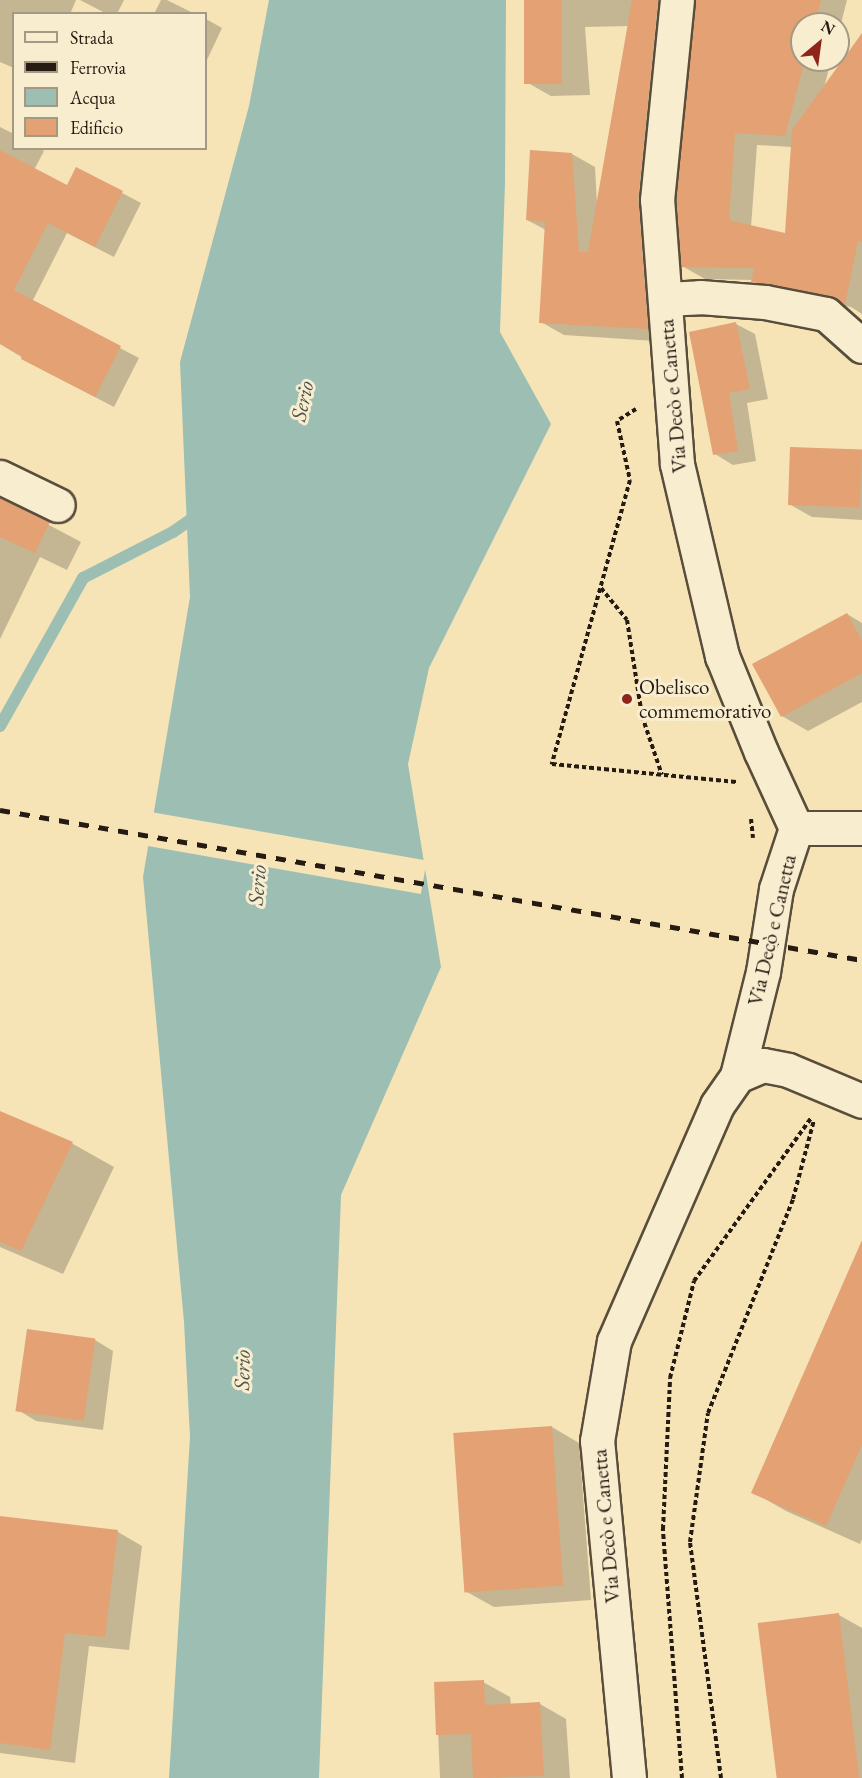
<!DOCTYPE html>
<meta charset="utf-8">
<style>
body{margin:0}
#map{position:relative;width:862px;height:1778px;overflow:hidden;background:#f6e4b7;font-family:"EB Garamond",serif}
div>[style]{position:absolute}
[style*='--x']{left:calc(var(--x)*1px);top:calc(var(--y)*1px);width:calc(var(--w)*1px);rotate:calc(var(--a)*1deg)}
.water>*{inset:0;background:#9dbeb3}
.pier>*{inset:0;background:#f6e4b7;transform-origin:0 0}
.shadow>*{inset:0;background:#0003}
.stream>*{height:12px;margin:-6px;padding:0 6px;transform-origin:6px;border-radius:6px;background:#9dbeb3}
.building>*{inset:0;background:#e3a174;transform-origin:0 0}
.path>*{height:4px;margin-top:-2px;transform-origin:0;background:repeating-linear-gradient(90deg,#251b12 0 4.5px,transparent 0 7.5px)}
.roads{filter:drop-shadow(2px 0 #594d3b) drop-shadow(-2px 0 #594d3b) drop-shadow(0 2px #594d3b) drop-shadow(0 -2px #594d3b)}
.street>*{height:33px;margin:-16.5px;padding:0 16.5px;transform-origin:16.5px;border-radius:16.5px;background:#f9edd0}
.rail>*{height:4.5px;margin-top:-2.25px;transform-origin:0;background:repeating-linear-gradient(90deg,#251b12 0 10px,transparent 0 20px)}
.dots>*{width:16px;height:16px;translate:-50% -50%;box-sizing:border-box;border:3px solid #f9edd0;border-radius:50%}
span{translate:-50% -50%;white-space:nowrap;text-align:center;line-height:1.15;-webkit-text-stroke:6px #f9edd0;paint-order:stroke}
.street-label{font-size:21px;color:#251b12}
.poi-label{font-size:21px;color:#251b12}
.left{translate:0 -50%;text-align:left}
.water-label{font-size:22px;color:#4f544a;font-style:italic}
.legend{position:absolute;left:12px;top:12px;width:195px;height:138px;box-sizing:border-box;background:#f9edd0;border:2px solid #a49984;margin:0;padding:8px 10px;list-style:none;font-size:18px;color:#251b12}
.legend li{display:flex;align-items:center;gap:12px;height:30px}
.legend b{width:30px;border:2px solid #a49984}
.north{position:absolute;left:790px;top:12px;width:60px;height:60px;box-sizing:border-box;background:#f9edd0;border:2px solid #a49984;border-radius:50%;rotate:29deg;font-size:16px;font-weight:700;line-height:24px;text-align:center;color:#251b12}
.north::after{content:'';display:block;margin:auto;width:21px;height:27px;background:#8f2418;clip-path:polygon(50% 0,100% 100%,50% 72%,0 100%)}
</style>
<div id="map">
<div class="water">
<div style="clip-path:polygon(269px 0,506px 0,505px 183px,500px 332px,551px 424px,429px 668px,408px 764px,441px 967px,341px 1195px,319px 1778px,169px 1778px,190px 1437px,184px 1322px,143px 877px,190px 597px,180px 362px,249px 106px)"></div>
</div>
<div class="pier">
<div style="left:151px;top:812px;width:280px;height:34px;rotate:10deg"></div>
</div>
<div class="shadow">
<div style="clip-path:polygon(0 0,76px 0,70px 14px,14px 14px,14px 68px,0 62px)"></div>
<div style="clip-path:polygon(80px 0,124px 0,117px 14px,107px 14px)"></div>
<div style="clip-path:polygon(161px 0,167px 0,195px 14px,154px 14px)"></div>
<div style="clip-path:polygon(525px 0,687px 0,661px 212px,670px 342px,564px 335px,541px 322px,546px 230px,527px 220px,572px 154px,595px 167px,597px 203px,629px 26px,585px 27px,590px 95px,551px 96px,528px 83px)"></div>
<div style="clip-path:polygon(evenodd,697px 0,847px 0,838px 35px,838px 24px,802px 24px,802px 60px,831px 60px,824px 88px,862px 35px,862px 314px,851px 307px,775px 294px,753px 280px,705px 279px,682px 266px,697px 0,757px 145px,792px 147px,786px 235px,751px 227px,757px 145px)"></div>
<div style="clip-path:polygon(206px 19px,222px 28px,206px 62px)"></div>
<div style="clip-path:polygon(0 127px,14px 134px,14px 148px,39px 148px,44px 151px,34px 170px,68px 187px,77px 169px,141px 203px,114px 257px,67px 233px,32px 302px,139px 358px,114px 407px,41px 369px,0 344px)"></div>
<div style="clip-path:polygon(736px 324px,755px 334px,768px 399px,747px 403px,756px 461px,733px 465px,715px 454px)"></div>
<div style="clip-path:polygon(862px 450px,862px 520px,812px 517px,789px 504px)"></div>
<div style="clip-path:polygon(0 499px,81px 542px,67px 570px,40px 557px,0 639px)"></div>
<div style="clip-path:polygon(847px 614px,862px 623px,862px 702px,808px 731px,782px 716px)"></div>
<div style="clip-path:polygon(0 1112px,73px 1144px,114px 1167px,63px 1274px,0 1247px)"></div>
<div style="clip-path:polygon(862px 1288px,862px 1539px,860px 1544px,786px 1511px,753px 1492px)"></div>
<div style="clip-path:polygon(28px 1331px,95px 1340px,113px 1351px,103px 1430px,36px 1421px,18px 1410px)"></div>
<div style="clip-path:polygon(552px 1427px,579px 1443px,591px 1600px,494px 1607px,467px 1592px)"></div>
<div style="clip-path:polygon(0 1517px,118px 1532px,142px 1546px,129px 1650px,89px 1646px,75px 1763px,0 1753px)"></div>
<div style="clip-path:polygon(839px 1615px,862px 1628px,862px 1778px,778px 1778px)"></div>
<div style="clip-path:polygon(483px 1682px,510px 1697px,511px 1705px,540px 1704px,566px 1719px,570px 1778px,440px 1778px,436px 1684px)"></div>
</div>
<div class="stream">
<div style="--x:0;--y:726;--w:170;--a:-60.7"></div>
<div style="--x:83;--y:578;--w:101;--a:-27.1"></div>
<div style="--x:173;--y:532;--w:33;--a:-35"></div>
</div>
<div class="building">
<div style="left:524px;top:0;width:38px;height:84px"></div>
<div style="clip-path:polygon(632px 0,658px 0,638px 198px,648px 329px,539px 323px,545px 222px,526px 220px,530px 150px,572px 153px,579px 252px,588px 252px)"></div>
<div style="clip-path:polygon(695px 0,821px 0,815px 24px,802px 24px,802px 60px,805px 60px,785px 136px,735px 133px,729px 220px,785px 233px,792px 130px,862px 33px,862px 242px,858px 241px,845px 305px,830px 296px,751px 282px,754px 268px,681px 267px,676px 200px)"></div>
<div style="clip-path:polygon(0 150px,67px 185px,76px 167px,123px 191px,95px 247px,48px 223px,14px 290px,121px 346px,95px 397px,21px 359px,22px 356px,0 344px)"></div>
<div style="clip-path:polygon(736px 322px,750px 389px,729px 393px,738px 451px,713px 455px,689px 332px)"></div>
<div style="left:790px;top:447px;width:72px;height:58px;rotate:2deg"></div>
<div style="clip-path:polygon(0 498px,50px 522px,35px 553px,0 537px)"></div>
<div style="clip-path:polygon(847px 613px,862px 641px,862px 673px,781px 717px,752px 664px)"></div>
<div style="clip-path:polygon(0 1111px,73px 1142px,21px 1251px,0 1242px)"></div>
<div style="clip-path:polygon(862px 1240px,862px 1445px,826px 1526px,751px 1493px)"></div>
<div style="left:27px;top:1329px;width:69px;height:83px;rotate:8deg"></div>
<div style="left:552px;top:1426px;width:160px;height:99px;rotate:86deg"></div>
<div style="clip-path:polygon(0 1516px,118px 1530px,105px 1637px,65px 1633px,50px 1750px,0 1743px)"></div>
<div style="left:839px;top:1613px;width:166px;height:82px;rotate:83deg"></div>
<div style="clip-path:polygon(484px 1680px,485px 1705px,540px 1702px,544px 1776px,473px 1778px,471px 1734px,436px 1735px,434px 1682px)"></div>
</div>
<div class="path">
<div style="--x:636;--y:409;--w:22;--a:148"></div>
<div style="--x:617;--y:421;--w:60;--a:77.6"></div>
<div style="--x:630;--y:480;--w:295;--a:105.4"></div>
<div style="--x:552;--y:764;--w:185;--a:5.6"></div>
<div style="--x:601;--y:588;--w:41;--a:50.9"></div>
<div style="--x:627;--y:620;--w:97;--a:81.1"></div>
<div style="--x:642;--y:716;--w:62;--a:71.3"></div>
<div style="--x:751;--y:819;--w:19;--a:84"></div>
<div style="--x:682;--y:1778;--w:250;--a:-94.4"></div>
<div style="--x:663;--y:1529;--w:151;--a:-87.3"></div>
<div style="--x:670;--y:1378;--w:100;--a:-76.1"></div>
<div style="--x:694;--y:1281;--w:201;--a:-54.3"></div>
<div style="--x:721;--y:1778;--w:238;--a:-97.5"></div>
<div style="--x:690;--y:1542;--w:130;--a:-82.1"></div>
<div style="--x:708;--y:1413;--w:230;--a:-68.3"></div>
<div style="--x:793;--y:1199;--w:82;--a:-75.1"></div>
</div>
<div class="roads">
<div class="street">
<div style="--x:665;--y:299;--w:35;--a:-3"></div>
<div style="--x:700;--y:297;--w:65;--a:4.4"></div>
<div style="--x:765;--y:302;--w:62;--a:11.1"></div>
<div style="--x:826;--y:314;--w:48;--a:41.6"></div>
<div style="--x:0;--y:477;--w:64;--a:25.8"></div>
<div style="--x:796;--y:828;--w:66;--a:0"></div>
<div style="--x:737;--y:1076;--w:28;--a:-23"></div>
<div style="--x:763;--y:1065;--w:25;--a:11"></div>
<div style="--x:788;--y:1070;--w:80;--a:22.7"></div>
<div style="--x:629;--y:1778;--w:339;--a:-95.4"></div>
<div style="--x:597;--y:1441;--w:101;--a:-80.4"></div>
<div style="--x:614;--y:1341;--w:257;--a:-66.4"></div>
<div style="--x:717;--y:1105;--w:35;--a:-55"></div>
<div style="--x:737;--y:1076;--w:107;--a:-76"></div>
<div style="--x:763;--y:972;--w:84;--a:-81.1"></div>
<div style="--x:776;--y:889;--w:64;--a:-71.8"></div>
<div style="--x:796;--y:828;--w:84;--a:-114.7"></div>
<div style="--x:761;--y:752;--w:104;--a:-112.1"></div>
<div style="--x:722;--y:656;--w:197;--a:-103.2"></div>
<div style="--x:677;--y:464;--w:265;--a:-94.3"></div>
<div style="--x:657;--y:200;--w:201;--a:-84.3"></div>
</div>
</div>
<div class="rail">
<div style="--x:0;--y:810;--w:875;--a:9.87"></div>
</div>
<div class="dots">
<div style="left:627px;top:699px;background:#8f2418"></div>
</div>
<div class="street-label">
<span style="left:673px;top:396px;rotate:-95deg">Via Decò e Canetta</span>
<span style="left:772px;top:930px;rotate:-77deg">Via Decò e Canetta</span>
<span style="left:606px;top:1526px;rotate:-95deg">Via Decò e Canetta</span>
</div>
<div class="poi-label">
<span class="left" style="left:639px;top:699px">Obelisco<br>commemorativo</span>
</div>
<div class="water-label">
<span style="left:302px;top:401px;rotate:-78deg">Serio</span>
<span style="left:257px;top:885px;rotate:-85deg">Serio</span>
<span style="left:242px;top:1370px;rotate:-89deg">Serio</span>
</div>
<ul class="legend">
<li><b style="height:8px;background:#f9edd0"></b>Strada</li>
<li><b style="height:8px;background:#251b12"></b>Ferrovia</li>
<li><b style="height:16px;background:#9dbeb3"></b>Acqua</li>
<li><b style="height:16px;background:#e3a174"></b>Edificio</li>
</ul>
<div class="north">N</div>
</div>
